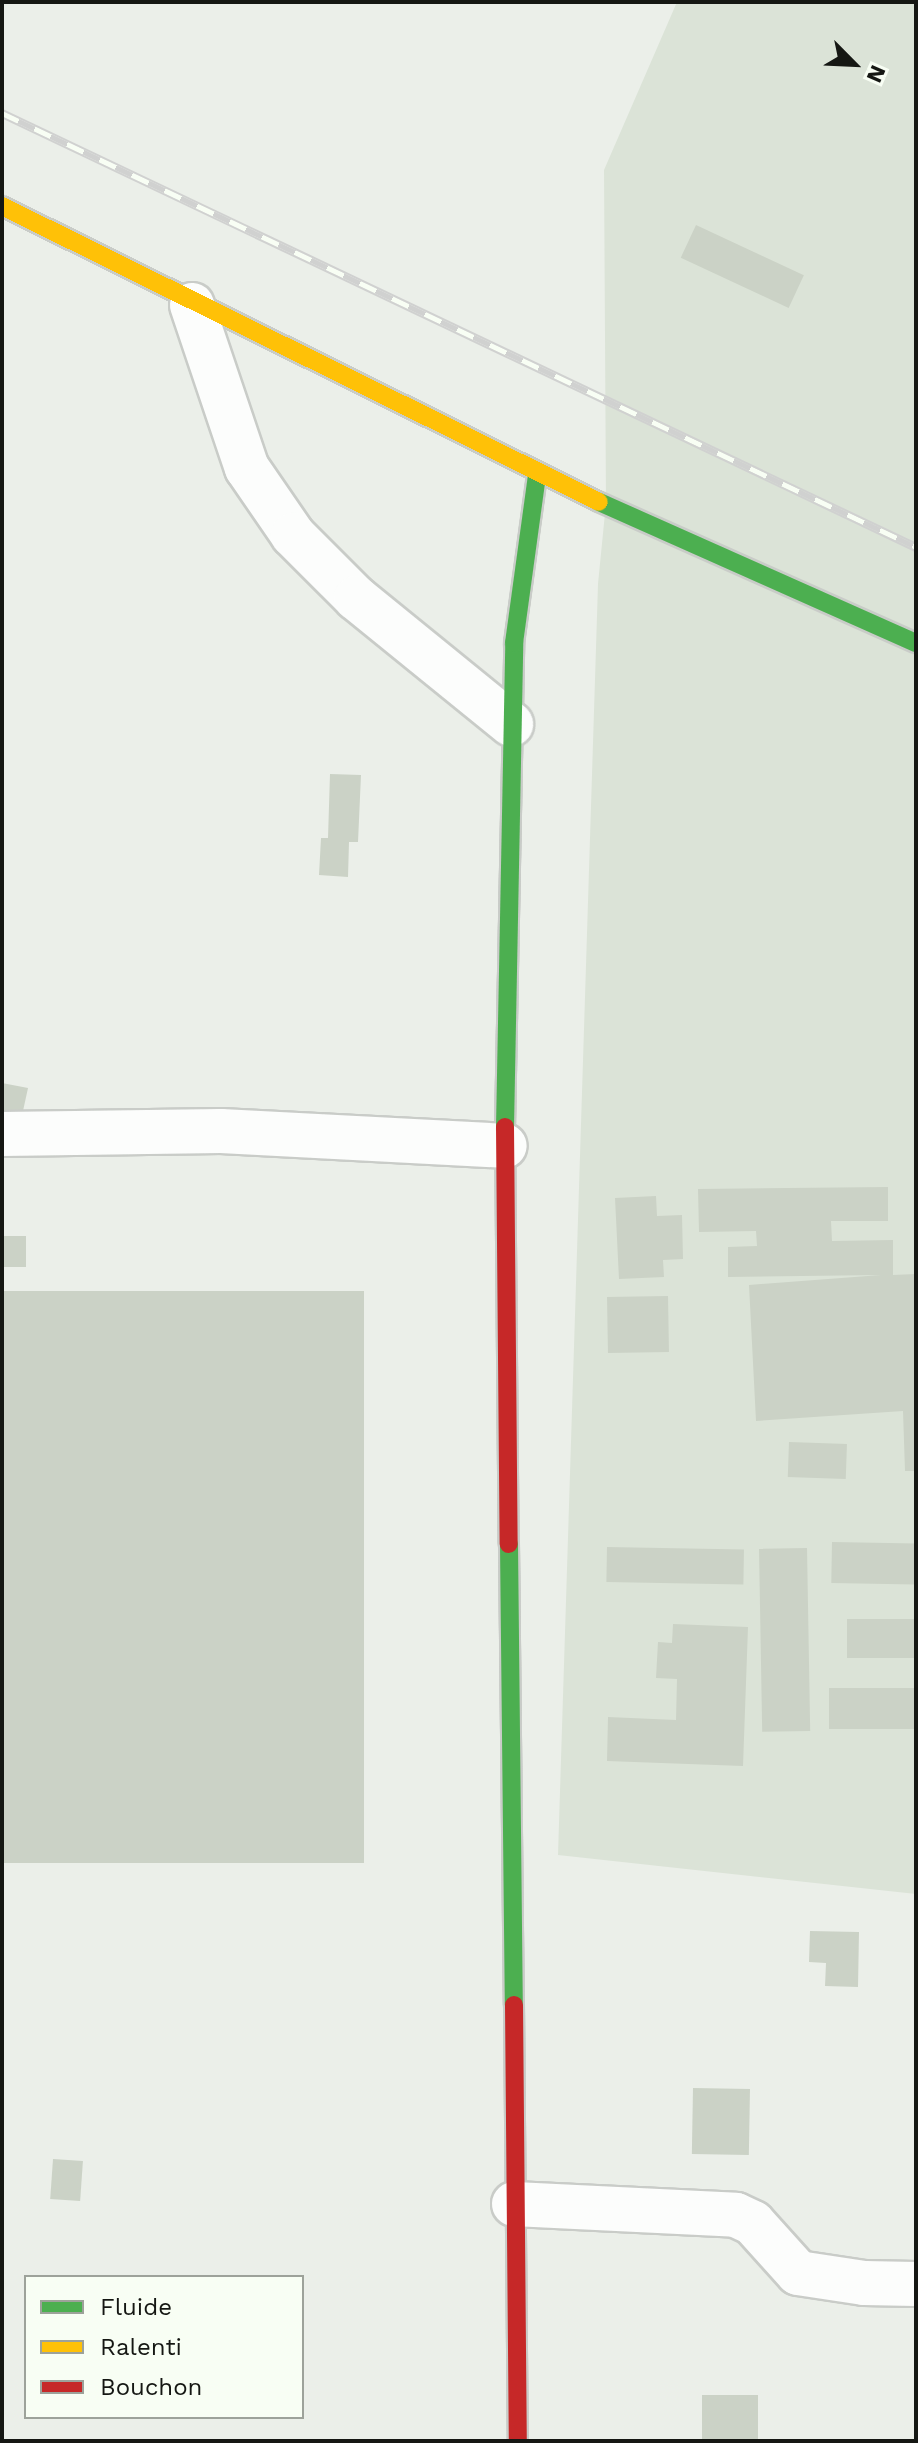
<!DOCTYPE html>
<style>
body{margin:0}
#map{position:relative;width:918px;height:2443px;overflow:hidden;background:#ebefe9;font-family:"Work Sans",sans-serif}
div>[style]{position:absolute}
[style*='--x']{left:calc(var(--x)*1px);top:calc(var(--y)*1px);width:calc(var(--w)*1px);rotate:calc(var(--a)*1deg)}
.built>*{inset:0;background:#dbe3d7}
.building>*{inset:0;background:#cbd2c6;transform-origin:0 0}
.roads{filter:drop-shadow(2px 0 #c9ccc8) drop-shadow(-2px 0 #c9ccc8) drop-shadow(0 2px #c9ccc8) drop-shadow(0 -2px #c9ccc8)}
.street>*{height:44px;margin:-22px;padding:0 22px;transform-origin:22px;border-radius:22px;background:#fcfdfc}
.fast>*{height:18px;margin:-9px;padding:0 9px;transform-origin:9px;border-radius:9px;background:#4caf50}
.slow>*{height:18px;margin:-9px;padding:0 9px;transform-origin:9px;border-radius:9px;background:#ffc107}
.jam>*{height:18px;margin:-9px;padding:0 9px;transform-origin:9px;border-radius:9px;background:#c62828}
.rail>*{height:9px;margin-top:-4.5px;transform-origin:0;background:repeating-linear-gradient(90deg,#f8fef4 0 18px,#d0d1d0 0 36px);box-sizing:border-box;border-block:2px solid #d0d1d0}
span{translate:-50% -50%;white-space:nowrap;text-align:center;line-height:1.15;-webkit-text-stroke:7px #f8fef4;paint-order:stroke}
.frame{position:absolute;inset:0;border:4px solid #151713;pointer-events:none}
.legend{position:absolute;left:24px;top:2275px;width:280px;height:144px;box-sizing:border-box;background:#f8fef4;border:2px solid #9da29a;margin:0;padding:10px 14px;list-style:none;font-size:24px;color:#151713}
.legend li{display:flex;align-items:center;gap:16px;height:40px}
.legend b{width:40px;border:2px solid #9da29a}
.north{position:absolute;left:814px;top:24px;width:80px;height:80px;-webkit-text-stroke:6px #f8fef4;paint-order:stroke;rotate:114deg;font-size:22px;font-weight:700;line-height:32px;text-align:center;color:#151713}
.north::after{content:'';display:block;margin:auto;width:28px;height:36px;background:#151713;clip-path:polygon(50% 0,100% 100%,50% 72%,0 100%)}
</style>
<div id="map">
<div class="built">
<div style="clip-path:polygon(677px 2px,916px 2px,916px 1894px,558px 1855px,598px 584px,606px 503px,604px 170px)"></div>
</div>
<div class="building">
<div style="left:696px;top:225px;width:119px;height:36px;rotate:25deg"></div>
<div style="clip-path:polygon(330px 774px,361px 775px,358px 842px,349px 842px,348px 877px,319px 875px,321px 838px,328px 838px)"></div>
<div style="clip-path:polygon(2px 1083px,28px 1088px,21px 1120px,2px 1116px)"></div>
<div style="clip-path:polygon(888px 1187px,888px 1221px,831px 1221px,832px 1241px,893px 1240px,893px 1275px,916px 1274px,916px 1471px,905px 1471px,903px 1411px,756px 1421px,749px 1285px,881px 1275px,728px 1277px,728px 1247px,757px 1246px,756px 1231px,699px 1232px,698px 1189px)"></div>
<div style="clip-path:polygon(656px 1196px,657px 1216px,682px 1215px,683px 1259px,663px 1260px,664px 1277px,619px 1279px,615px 1198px)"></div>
<div style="left:2px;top:1236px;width:24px;height:31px"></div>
<div style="left:364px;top:1291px;width:572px;height:362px;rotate:90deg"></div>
<div style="left:668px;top:1296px;width:56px;height:61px;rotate:89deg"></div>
<div style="left:789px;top:1442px;width:58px;height:35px;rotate:2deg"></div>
<div style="left:832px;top:1542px;width:84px;height:41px;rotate:1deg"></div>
<div style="left:607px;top:1547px;width:137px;height:35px;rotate:1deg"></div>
<div style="left:807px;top:1548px;width:183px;height:48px;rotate:89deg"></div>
<div style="left:916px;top:1619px;width:39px;height:69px;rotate:90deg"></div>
<div style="clip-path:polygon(673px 1624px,748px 1627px,743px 1766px,607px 1761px,608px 1717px,676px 1720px,677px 1679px,656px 1678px,658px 1642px,672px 1643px)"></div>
<div style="left:916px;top:1688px;width:41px;height:87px;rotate:90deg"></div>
<div style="clip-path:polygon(810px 1931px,859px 1932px,858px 1987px,825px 1986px,826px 1963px,809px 1962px)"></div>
<div style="left:693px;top:2088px;width:57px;height:66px;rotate:1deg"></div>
<div style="left:53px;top:2159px;width:30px;height:40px;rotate:4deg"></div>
<div style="left:702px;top:2395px;width:56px;height:46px"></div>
</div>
<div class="roads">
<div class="street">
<div style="--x:192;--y:305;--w:172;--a:71.4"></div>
<div style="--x:247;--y:468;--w:81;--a:55.5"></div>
<div style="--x:293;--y:535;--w:89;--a:45"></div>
<div style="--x:356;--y:598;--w:200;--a:39.1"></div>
<div style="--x:2;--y:1134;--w:219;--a:-0.8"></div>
<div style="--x:221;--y:1131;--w:284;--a:3"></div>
<div style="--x:514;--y:2204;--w:222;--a:2.8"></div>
<div style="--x:736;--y:2215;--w:19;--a:25"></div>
<div style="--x:753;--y:2223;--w:67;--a:48"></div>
<div style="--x:798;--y:2273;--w:67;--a:8.6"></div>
<div style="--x:864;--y:2283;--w:52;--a:1.1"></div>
</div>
<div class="fast">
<div style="--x:599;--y:502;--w:347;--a:24"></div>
<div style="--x:505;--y:1127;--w:484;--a:-88.9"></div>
<div style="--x:514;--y:643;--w:171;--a:-82.2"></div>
<div style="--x:509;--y:1544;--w:461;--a:89.4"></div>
</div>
<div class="slow">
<div style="--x:2;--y:206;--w:666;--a:26.37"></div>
</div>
<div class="jam">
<div style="--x:505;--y:1127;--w:417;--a:89.5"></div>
<div style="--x:514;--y:2005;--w:436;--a:89.5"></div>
</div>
</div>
<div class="rail">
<div style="--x:2;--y:113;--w:1012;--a:25.4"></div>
</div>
<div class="frame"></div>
<ul class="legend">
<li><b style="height:10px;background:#4caf50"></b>Fluide</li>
<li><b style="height:10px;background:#ffc107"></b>Ralenti</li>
<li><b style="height:10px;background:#c62828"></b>Bouchon</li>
</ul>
<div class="north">N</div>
</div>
